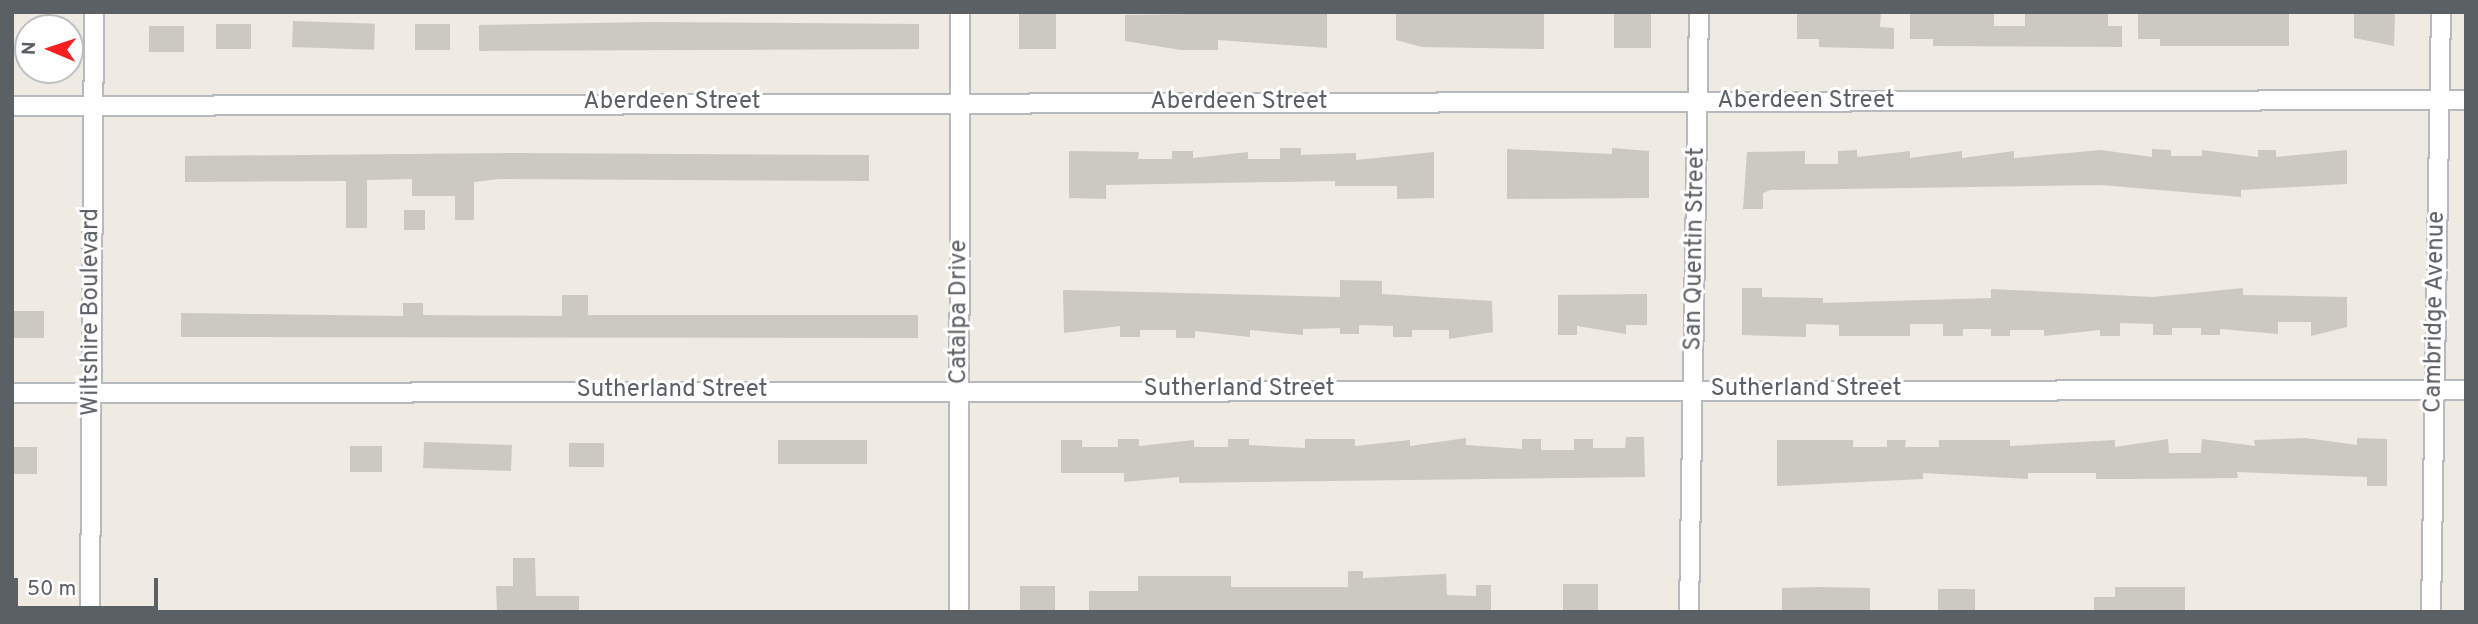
<!DOCTYPE html>
<style>
body{margin:0}
#map{position:relative;width:2478px;height:624px;overflow:hidden;background:#efebe3;font-family:Overpass,sans-serif}
div>[style]{position:absolute}
[style*='--x']{left:calc(var(--x)*1px);top:calc(var(--y)*1px);width:calc(var(--w)*1px);rotate:calc(var(--a)*1deg)}
.building>*{inset:0;background:#ccc8c2;transform-origin:0 0}
.roads{filter:drop-shadow(2px 0 #b6babe) drop-shadow(-2px 0 #b6babe) drop-shadow(0 2px #b6babe) drop-shadow(0 -2px #b6babe)}
.street>*{height:18px;margin:-9px;padding:0 9px;transform-origin:9px;border-radius:9px;background:#fff}
span{translate:-50% -50%;white-space:nowrap;text-align:center;line-height:1.15;-webkit-text-stroke:6px #fff;paint-order:stroke}
.street-label{font-size:24px;color:#5b6065}
.frame{position:absolute;inset:0;border:14px solid #5b6065;pointer-events:none}
.north{position:absolute;left:14px;top:14px;width:70px;height:70px;box-sizing:border-box;background:#fff;border:2px solid #bdbfc1;border-radius:50%;rotate:272deg;font-size:19px;font-weight:700;line-height:28px;text-align:center;color:#5b6065}
.north::after{content:'';display:block;margin:auto;width:24px;height:32px;background:#fa1e1e;clip-path:polygon(50% 0,100% 100%,50% 72%,0 100%)}
.scale{position:absolute;left:14px;top:578px;width:144px;height:32px;box-sizing:border-box;border:4px solid #5b6065;border-top:0;padding-left:9px;font-size:21px;line-height:24px;white-space:nowrap;color:#5b6065;-webkit-text-stroke:5px #fff;paint-order:stroke}
</style>
<div id="map">
<div class="building">
<div style="left:1019px;top:12px;width:37px;height:37px"></div>
<div style="clip-path:polygon(1327px 12px,1327px 48px,1218px 40px,1218px 50px,1181px 50px,1125px 41px,1125px 15px)"></div>
<div style="clip-path:polygon(1544px 12px,1544px 49px,1422px 47px,1396px 40px,1396px 14px)"></div>
<div style="left:1614px;top:12px;width:37px;height:36px"></div>
<div style="clip-path:polygon(1797px 12px,1881px 12px,1880px 27px,1894px 28px,1894px 49px,1819px 47px,1819px 39px,1797px 39px)"></div>
<div style="clip-path:polygon(1910px 12px,1994px 12px,1994px 26px,2025px 26px,2025px 13px,2108px 12px,2108px 26px,2122px 26px,2122px 47px,1933px 46px,1933px 39px,1910px 39px)"></div>
<div style="clip-path:polygon(2138px 12px,2289px 12px,2289px 46px,2160px 46px,2160px 39px,2138px 39px)"></div>
<div style="clip-path:polygon(2354px 12px,2395px 12px,2394px 46px,2354px 38px)"></div>
<div style="left:293px;top:21px;width:82px;height:26px;rotate:2deg"></div>
<div style="clip-path:polygon(651px 22px,919px 24px,919px 49px,479px 51px,479px 25px)"></div>
<div style="left:216px;top:24px;width:35px;height:25px"></div>
<div style="left:450px;top:24px;width:26px;height:35px;rotate:90deg"></div>
<div style="left:149px;top:26px;width:35px;height:26px"></div>
<div style="clip-path:polygon(1280px 148px,1301px 148px,1301px 155px,1356px 153px,1356px 160px,1434px 152px,1434px 198px,1397px 199px,1397px 186px,1335px 186px,1335px 181px,1106px 185px,1106px 199px,1069px 198px,1069px 151px,1139px 152px,1138px 159px,1172px 159px,1172px 151px,1193px 151px,1193px 158px,1248px 152px,1248px 159px,1280px 159px)"></div>
<div style="clip-path:polygon(1612px 148px,1649px 151px,1649px 198px,1507px 199px,1507px 149px,1612px 154px)"></div>
<div style="clip-path:polygon(2152px 149px,2171px 150px,2171px 156px,2202px 156px,2202px 150px,2258px 157px,2258px 150px,2276px 150px,2276px 157px,2347px 150px,2347px 184px,2241px 190px,2241px 197px,2101px 185px,1771px 190px,1763px 193px,1763px 209px,1743px 209px,1747px 152px,1805px 151px,1805px 164px,1838px 164px,1838px 151px,1857px 150px,1857px 157px,1910px 151px,1910px 158px,1962px 151px,1962px 158px,2014px 151px,2014px 158px,2101px 150px,2152px 157px)"></div>
<div style="clip-path:polygon(517px 153px,869px 155px,869px 181px,499px 179px,474px 182px,474px 220px,455px 220px,455px 196px,412px 196px,412px 179px,367px 180px,367px 228px,346px 228px,346px 181px,185px 182px,185px 156px)"></div>
<div style="left:404px;top:210px;width:21px;height:20px"></div>
<div style="clip-path:polygon(1340px 280px,1382px 281px,1382px 294px,1492px 301px,1493px 332px,1449px 339px,1449px 330px,1412px 330px,1412px 337px,1393px 337px,1393px 326px,1359px 325px,1359px 334px,1340px 334px,1340px 328px,1303px 329px,1303px 335px,1250px 330px,1250px 337px,1195px 331px,1195px 338px,1176px 338px,1176px 330px,1140px 330px,1140px 337px,1120px 337px,1120px 326px,1064px 333px,1063px 290px,1340px 297px)"></div>
<div style="clip-path:polygon(1742px 288px,1762px 288px,1762px 297px,1823px 298px,1823px 303px,1991px 298px,1991px 289px,2153px 297px,2243px 288px,2243px 295px,2347px 297px,2347px 327px,2311px 336px,2311px 322px,2278px 322px,2278px 334px,2220px 329px,2220px 335px,2201px 335px,2201px 328px,2172px 328px,2172px 335px,2153px 335px,2153px 324px,2120px 323px,2120px 336px,2100px 336px,2100px 330px,2044px 336px,2044px 330px,2010px 330px,2010px 336px,1991px 336px,1991px 329px,1963px 329px,1963px 336px,1943px 336px,1943px 324px,1910px 324px,1910px 336px,1839px 336px,1839px 325px,1806px 324px,1806px 337px,1742px 335px)"></div>
<div style="clip-path:polygon(1647px 294px,1647px 325px,1626px 325px,1626px 334px,1577px 326px,1577px 335px,1558px 335px,1558px 295px)"></div>
<div style="clip-path:polygon(562px 295px,588px 295px,588px 315px,918px 315px,918px 338px,181px 337px,181px 313px,403px 316px,403px 303px,423px 303px,423px 315px,562px 316px)"></div>
<div style="left:12px;top:311px;width:32px;height:27px"></div>
<div style="clip-path:polygon(1626px 437px,1644px 437px,1645px 477px,1179px 483px,1179px 477px,1124px 482px,1124px 473px,1061px 473px,1061px 440px,1082px 440px,1082px 447px,1118px 447px,1118px 439px,1139px 439px,1139px 446px,1194px 440px,1194px 447px,1228px 447px,1228px 439px,1249px 439px,1249px 445px,1305px 448px,1305px 439px,1355px 439px,1355px 446px,1410px 440px,1410px 446px,1466px 438px,1466px 445px,1522px 449px,1522px 439px,1541px 439px,1541px 450px,1574px 450px,1574px 439px,1593px 439px,1593px 448px,1625px 448px)"></div>
<div style="clip-path:polygon(2306px 438px,2357px 445px,2357px 438px,2387px 439px,2387px 486px,2367px 486px,2367px 477px,2237px 472px,2238px 478px,2133px 479px,2096px 479px,2096px 473px,2028px 473px,2028px 479px,1923px 473px,1923px 479px,1777px 486px,1777px 440px,1853px 440px,1853px 447px,1887px 447px,1887px 440px,1906px 440px,1905px 447px,1939px 447px,1939px 440px,2010px 440px,2010px 446px,2115px 440px,2115px 447px,2168px 439px,2169px 453px,2201px 453px,2202px 439px,2255px 446px,2254px 440px)"></div>
<div style="left:867px;top:440px;width:24px;height:89px;rotate:90deg"></div>
<div style="left:424px;top:442px;width:88px;height:26px;rotate:2deg"></div>
<div style="left:569px;top:443px;width:35px;height:24px"></div>
<div style="left:350px;top:446px;width:32px;height:26px"></div>
<div style="left:12px;top:447px;width:25px;height:27px"></div>
<div style="clip-path:polygon(513px 558px,535px 558px,536px 596px,579px 596px,579px 612px,497px 612px,496px 586px,513px 586px)"></div>
<div style="clip-path:polygon(1348px 571px,1363px 571px,1363px 578px,1446px 574px,1447px 595px,1476px 596px,1476px 585px,1491px 585px,1491px 612px,1089px 612px,1089px 591px,1138px 591px,1138px 576px,1231px 576px,1231px 587px,1348px 587px)"></div>
<div style="left:1563px;top:584px;width:35px;height:28px"></div>
<div style="left:1020px;top:586px;width:35px;height:26px"></div>
<div style="clip-path:polygon(1818px 587px,1870px 588px,1870px 612px,1782px 612px,1782px 588px)"></div>
<div style="clip-path:polygon(2115px 587px,2185px 587px,2185px 612px,2094px 612px,2094px 597px,2115px 597px)"></div>
<div style="left:1938px;top:589px;width:37px;height:23px"></div>
</div>
<div class="roads">
<div class="street">
<div style="--x:12;--y:106;--w:2454;--a:-0.14"></div>
<div style="--x:12;--y:393;--w:2454;--a:-0.07"></div>
<div style="--x:90;--y:612;--w:600;--a:-89.62"></div>
<div style="--x:959;--y:612;--w:600;--a:-89.9"></div>
<div style="--x:1689;--y:612;--w:600;--a:-89.05"></div>
<div style="--x:2431;--y:612;--w:600;--a:-89.05"></div>
</div>
</div>
<div class="street-label">
<span style="left:1806px;top:102px">Aberdeen Street</span>
<span style="left:672px;top:103px">Aberdeen Street</span>
<span style="left:1239px;top:103px">Aberdeen Street</span>
<span style="left:1696px;top:249px;rotate:-89deg">San Quentin Street</span>
<span style="left:92px;top:312px;rotate:-90deg">Wiltshire Boulevard</span>
<span style="left:960px;top:312px;rotate:-90deg">Catalpa Drive</span>
<span style="left:2436px;top:312px;rotate:-89deg">Cambridge Avenue</span>
<span style="left:1239px;top:390px">Sutherland Street</span>
<span style="left:1806px;top:390px">Sutherland Street</span>
<span style="left:672px;top:391px">Sutherland Street</span>
</div>
<div class="frame"></div>
<div class="north">N</div>
<div class="scale">50 m</div>
</div>
